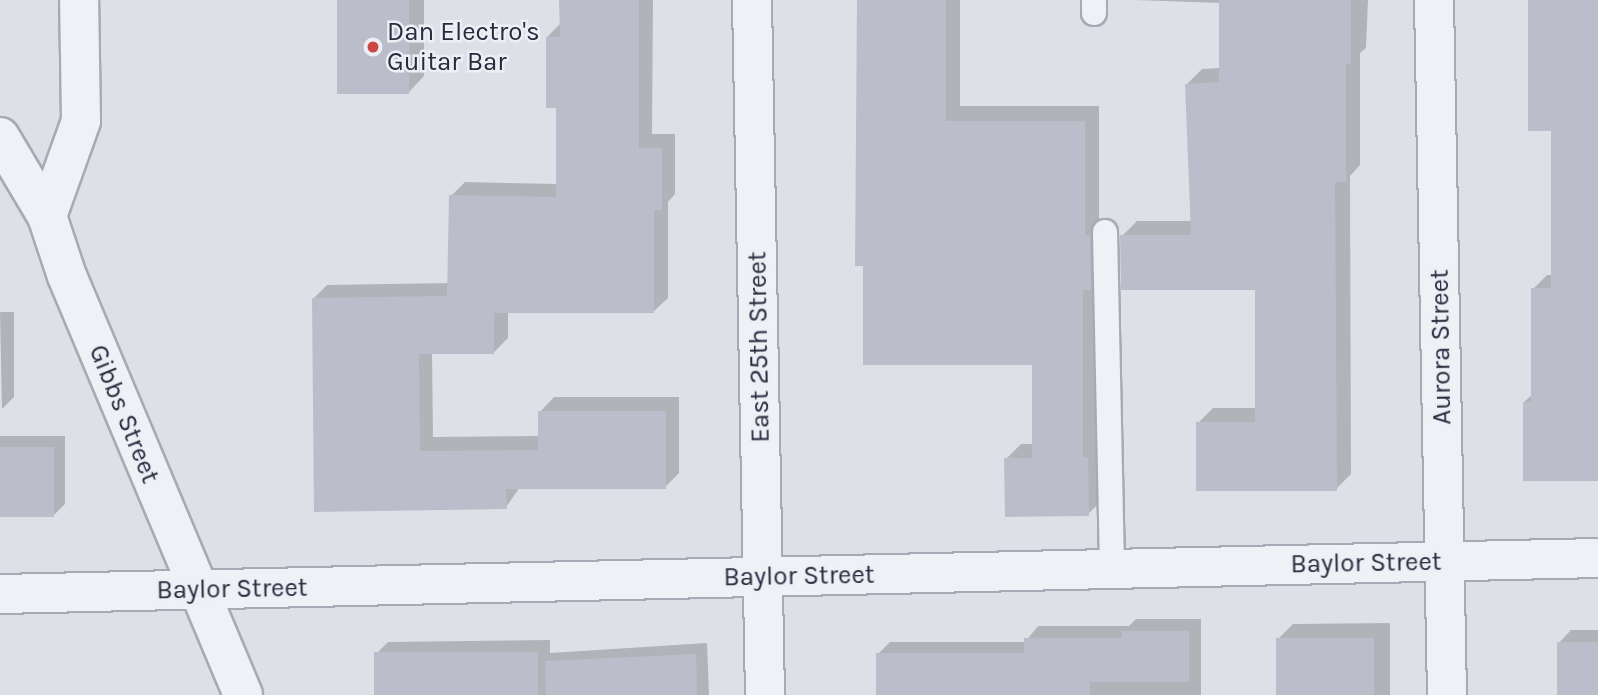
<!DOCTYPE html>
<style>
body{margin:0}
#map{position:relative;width:1598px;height:695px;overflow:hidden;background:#dee0e7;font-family:Karla,sans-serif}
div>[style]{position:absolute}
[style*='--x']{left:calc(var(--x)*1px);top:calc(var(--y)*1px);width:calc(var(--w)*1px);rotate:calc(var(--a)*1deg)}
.shadow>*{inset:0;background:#0003}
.building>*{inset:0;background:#bbbeca;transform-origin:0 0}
.roads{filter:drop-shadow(2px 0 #a7aab4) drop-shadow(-2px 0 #a7aab4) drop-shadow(0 2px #a7aab4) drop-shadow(0 -2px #a7aab4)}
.lane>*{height:24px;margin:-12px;padding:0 12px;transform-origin:12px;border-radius:12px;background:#f0f1f6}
.street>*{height:38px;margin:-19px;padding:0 19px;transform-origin:19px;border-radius:19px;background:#f0f1f6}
.dots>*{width:19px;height:19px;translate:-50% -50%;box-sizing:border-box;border:4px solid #edeff5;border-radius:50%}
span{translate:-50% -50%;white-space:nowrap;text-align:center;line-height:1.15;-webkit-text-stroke:5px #edeff5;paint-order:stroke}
.poi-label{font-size:26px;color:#272b3e}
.left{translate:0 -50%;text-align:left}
.street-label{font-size:26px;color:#272b3e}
</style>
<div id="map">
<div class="shadow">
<div style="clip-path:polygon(339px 0,424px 0,424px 76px,408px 93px)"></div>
<div style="clip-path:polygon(561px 0,653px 0,652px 134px,675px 134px,675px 194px,668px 202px,668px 298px,653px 312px,508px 312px,508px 338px,494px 352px,432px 352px,433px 437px,540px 436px,540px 412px,554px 397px,679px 397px,679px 473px,665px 487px,520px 487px,506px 507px,316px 510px,313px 299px,327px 285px,449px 283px,451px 196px,465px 182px,557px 184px,557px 106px,547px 37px,561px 23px)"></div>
<div style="clip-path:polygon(862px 0,960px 0,960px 106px,1099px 106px,1099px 221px,1105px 221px,1103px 499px,1088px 514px,1006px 459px,1021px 444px,1033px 444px,1033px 364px)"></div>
<div style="clip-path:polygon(1135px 0,1368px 0,1366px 48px,1360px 53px,1360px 165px,1350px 176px,1351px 474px,1336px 489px,1198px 423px,1213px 408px,1257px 408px,1257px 288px,1122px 236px,1137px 221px,1192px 221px,1187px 84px,1202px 69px,1221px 68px,1221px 3px)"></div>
<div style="clip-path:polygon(1530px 0,1598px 0,1598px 479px,1524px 402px,1533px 394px,1533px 289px,1547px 275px,1553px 275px,1553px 129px)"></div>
<div style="clip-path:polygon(0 312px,14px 312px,14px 397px,2px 409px)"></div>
<div style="clip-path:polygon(0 436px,65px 436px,65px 504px,53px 516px,0 516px)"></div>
<div style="clip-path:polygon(1136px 619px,1201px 619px,1201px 695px,878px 695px,878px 654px,890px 642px,1025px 642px,1038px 626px,1129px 626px)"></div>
<div style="clip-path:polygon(1390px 623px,1390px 695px,1277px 695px,1277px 640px,1293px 624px)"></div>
<div style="clip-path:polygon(1571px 630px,1598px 630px,1598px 695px,1559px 695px,1559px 643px)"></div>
<div style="clip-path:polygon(550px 640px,550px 653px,707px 643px,709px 695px,377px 695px,376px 654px,388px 642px)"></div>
</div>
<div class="building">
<div style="left:337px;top:0;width:72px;height:94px"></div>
<div style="clip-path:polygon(559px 0,639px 0,639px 148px,662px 148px,662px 210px,654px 210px,654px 313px,494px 313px,494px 354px,419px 354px,420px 451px,538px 450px,538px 411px,666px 411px,666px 489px,506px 489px,507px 509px,314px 512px,312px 298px,447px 296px,449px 195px,556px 197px,556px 108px,546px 108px,546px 37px,560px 37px)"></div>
<div style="clip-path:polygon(857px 0,946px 0,946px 121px,1085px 121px,1085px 235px,1090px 235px,1091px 290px,1083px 290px,1083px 457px,1088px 457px,1089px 516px,1005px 517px,1004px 458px,1032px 458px,1032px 365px,863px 365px,863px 266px,855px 266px)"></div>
<div style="clip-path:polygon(1219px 0,1351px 0,1351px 64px,1346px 64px,1346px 182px,1335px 182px,1337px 491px,1196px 491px,1196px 422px,1255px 422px,1255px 290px,1121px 290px,1120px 235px,1191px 235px,1185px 84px,1219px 82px)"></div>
<div style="clip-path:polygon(1528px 0,1598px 0,1598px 481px,1523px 481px,1523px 402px,1531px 402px,1531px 288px,1551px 288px,1551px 131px,1528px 131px)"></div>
<div style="left:0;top:447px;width:54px;height:70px"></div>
<div style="clip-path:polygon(1122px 631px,1189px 631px,1189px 682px,1090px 682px,1090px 695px,876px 695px,876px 653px,1024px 653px,1024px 638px,1122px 638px)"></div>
<div style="left:1374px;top:638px;width:57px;height:98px;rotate:90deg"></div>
<div style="left:1557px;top:642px;width:41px;height:53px"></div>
<div style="left:538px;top:652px;width:43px;height:164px;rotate:90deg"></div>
<div style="clip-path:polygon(696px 654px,697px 695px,546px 695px,545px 661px)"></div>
</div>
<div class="roads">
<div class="lane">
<div style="--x:1094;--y:0;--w:13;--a:90"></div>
<div style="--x:1105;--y:232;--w:337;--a:88.8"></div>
</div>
<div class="street">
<div style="--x:752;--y:0;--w:695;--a:88.93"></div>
<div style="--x:1434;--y:0;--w:695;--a:88.93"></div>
<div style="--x:0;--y:137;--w:92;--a:59.3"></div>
<div style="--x:47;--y:216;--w:63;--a:71.6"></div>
<div style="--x:67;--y:276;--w:454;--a:67.2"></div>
<div style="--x:47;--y:216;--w:101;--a:-70.3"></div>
<div style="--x:81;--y:121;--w:121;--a:-90.9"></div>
<div style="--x:0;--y:594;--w:1598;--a:-1.29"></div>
</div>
</div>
<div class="dots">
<div style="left:373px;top:47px;background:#cc4743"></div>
</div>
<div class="poi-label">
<span class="left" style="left:387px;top:47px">Dan Electro's<br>Guitar Bar</span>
</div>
<div class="street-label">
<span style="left:759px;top:347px;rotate:-91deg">East 25th Street</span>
<span style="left:1441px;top:347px;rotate:-91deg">Aurora Street</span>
<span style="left:124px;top:414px;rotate:68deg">Gibbs Street</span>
<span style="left:1366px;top:563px;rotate:-1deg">Baylor Street</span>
<span style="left:799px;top:576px;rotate:-1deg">Baylor Street</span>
<span style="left:232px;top:589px;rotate:-1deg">Baylor Street</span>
</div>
</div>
